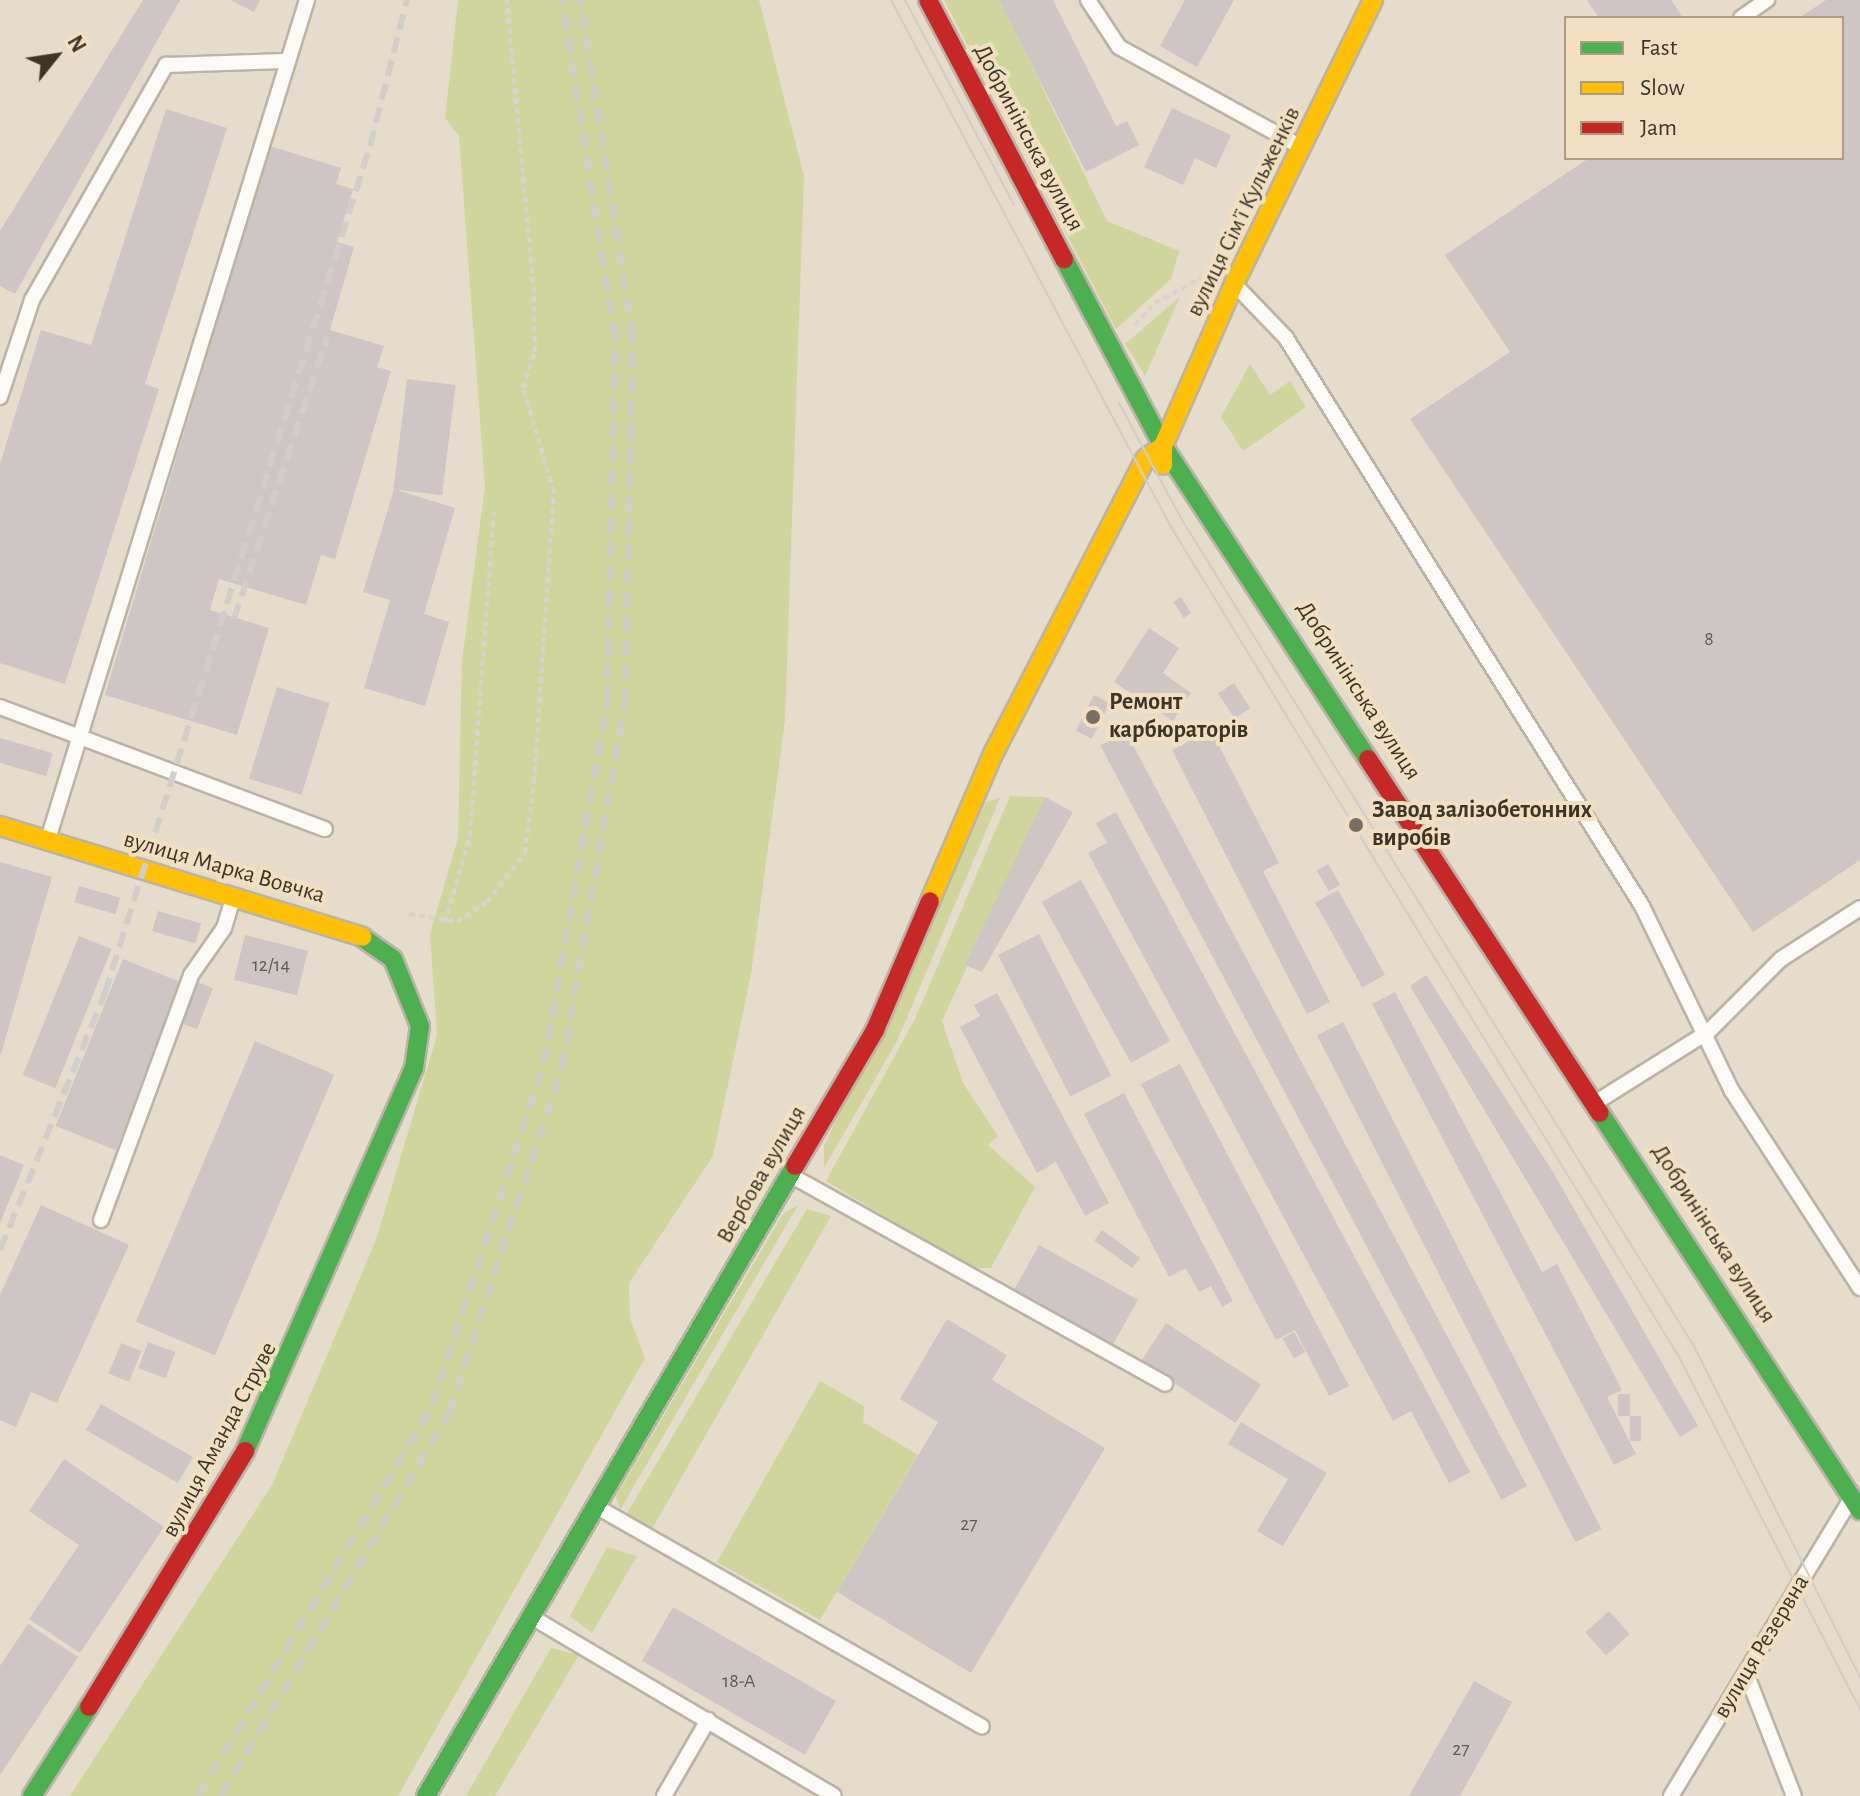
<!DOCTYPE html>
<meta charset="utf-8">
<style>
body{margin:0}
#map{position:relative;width:1860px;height:1796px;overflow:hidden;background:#e6dccc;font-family:"Alegreya Sans",sans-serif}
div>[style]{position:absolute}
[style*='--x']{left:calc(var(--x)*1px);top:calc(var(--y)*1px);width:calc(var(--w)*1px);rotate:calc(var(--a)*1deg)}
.green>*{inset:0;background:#cfd59c}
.building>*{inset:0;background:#cdc6c4;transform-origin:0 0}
.path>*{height:4px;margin-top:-2px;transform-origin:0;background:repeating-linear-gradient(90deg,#d7d4cf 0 6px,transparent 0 10px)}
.roads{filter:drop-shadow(2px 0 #bbb3a6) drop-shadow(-2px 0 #bbb3a6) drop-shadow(0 2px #bbb3a6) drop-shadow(0 -2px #bbb3a6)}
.lane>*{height:14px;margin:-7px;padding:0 7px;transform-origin:7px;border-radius:7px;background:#fbfaf7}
.fast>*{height:18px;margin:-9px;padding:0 9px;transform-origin:9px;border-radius:9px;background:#4caf50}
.slow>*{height:18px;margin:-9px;padding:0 9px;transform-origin:9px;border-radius:9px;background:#ffc107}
.jam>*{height:18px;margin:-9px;padding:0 9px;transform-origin:9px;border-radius:9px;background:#c62828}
.tram>*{height:2px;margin:-1px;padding:0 1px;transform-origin:1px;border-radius:1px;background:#d1cec9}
.rail>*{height:6px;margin-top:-3px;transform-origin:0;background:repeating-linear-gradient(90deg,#d1cec9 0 16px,transparent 0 24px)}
.dots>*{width:22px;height:22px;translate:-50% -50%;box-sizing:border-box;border:4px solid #f0e0c1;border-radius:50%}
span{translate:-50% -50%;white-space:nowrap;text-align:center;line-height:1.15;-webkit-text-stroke:8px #f0e0c1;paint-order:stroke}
.number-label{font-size:20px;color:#605a50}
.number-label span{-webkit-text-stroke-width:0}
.street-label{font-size:24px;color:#3c3629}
.poi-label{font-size:24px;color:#3c3629;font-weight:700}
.left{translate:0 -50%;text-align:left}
.legend{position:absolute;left:1564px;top:16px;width:280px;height:144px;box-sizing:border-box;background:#f0e0c1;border:2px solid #a89c84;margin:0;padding:10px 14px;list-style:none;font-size:24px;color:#3c3629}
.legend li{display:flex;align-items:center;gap:16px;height:40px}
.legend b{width:40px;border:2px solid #a89c84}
.north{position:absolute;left:16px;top:16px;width:80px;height:80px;-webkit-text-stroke:6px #f0e0c1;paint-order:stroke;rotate:60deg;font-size:22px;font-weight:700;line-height:32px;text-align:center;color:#3c3629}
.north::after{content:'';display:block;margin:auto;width:28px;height:36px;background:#3c3629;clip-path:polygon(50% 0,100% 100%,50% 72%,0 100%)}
</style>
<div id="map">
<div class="green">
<div style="clip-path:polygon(458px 0,759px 0,804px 176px,785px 721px,751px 974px,713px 1156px,629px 1283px,630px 1318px,645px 1358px,398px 1796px,70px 1796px,272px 1485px,376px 1240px,437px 1035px,430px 934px,458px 838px,462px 661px,485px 487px,459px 136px,445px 118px)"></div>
<div style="clip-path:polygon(944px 0,1000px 0,1107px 221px,1179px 251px,1171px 279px,1116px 329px)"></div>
<div style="clip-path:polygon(1180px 297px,1145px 376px,1125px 344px)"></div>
<div style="clip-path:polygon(1250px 364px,1270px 395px,1290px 381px,1306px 407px,1243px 451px,1221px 417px)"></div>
<div style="clip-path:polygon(1010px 796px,1045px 797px,942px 1021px,963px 1083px,998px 1136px,988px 1145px,1035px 1187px,991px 1268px,971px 1268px,826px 1181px,915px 1019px)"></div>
<div style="clip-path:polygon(1000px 798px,897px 1041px,824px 1168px,824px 1146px,986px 802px)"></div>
<div style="clip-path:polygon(798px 1205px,620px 1510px,616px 1496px,783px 1214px)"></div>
<div style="clip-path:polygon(807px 1209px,831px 1216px,652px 1529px,626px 1515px)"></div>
<div style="clip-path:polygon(820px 1381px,864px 1406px,863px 1422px,918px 1455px,820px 1620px,717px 1562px)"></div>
<div style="clip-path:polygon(607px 1547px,637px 1556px,592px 1633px,570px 1616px)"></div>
<div style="clip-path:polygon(551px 1648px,579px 1655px,495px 1796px,466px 1796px)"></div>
</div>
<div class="building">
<div style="clip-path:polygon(143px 0,180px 0,15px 294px,0 286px,0 231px)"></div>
<div style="clip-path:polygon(230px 0,260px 0,254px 12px)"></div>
<div style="clip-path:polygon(999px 0,1053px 0,1116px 126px,1127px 121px,1139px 145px,1086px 172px)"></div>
<div style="clip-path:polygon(1185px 0,1234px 0,1197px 67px,1160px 46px)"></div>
<div style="clip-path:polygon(1587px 0,1671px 0,1683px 18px,1599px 18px)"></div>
<div style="clip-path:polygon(1826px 0,1860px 0,1860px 860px,1753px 932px,1410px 419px,1510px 352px,1445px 255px,1589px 158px,1842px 158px,1842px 18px,1799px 18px)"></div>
<div style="clip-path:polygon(1172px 108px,1231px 135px,1216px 168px,1195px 158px,1183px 185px,1144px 167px)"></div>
<div style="clip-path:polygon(166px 109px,227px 128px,145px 384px,159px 389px,65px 684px,0 663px,0 464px,41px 330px,91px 345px)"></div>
<div style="clip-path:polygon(270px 146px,341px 168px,336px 184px,353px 189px,337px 242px,354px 247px,330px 330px,384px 346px,377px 367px,391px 371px,335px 559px,321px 555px,306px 605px,219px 579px,210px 610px,269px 628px,237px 735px,105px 695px)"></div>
<div style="left:407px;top:379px;width:49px;height:111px;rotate:7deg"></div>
<div style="clip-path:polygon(394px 489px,455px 508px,424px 614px,449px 622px,425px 706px,364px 688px,390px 600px,363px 592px)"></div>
<div style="left:1181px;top:597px;width:19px;height:9px;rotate:58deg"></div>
<div style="clip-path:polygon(1149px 628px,1179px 648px,1163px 673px,1191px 693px,1173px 721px,1114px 682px)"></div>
<div style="left:1234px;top:683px;width:30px;height:19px;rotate:57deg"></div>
<div style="left:277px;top:687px;width:55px;height:96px;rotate:17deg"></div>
<div style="left:1094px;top:695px;width:18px;height:40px;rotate:27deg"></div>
<div style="clip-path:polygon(1211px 730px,1279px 863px,1263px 871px,1330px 1002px,1307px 1014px,1172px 750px)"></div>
<div style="left:1126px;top:732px;width:854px;height:29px;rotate:62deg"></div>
<div style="left:0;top:738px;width:55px;height:24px;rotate:16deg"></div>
<div style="clip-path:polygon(1045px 797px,1073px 812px,982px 972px,965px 965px)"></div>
<div style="clip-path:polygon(1116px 812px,1470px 1472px,1449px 1483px,1411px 1411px,1393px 1421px,1088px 853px,1107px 843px,1096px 823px)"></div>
<div style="clip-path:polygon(0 862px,52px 877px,1px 1054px,0 1054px)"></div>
<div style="left:1328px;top:864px;width:24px;height:13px;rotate:60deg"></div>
<div style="left:1081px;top:880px;width:184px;height:45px;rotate:61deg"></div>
<div style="left:79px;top:886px;width:43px;height:17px;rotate:16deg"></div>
<div style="left:1338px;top:890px;width:97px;height:26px;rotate:61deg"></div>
<div style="left:158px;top:911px;width:45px;height:21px;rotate:16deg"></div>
<div style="left:1039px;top:934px;width:159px;height:46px;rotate:63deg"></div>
<div style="left:245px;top:935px;width:65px;height:46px;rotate:14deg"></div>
<div style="left:79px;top:936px;width:35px;height:150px;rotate:22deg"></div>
<div style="left:123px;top:959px;width:65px;height:180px;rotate:22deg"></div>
<div style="clip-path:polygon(1426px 975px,1553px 1172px,1698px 1426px,1680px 1437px,1410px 986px)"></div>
<div style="left:197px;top:982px;width:17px;height:44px;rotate:21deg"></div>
<div style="clip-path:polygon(1395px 992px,1542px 1272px,1557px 1264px,1622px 1390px,1607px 1397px,1636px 1454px,1614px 1465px,1372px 1004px)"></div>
<div style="clip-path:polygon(997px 993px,1109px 1203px,1085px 1216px,1056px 1162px,1037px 1173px,960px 1027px,980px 1016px,974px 1005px)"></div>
<div style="left:1343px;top:1022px;width:569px;height:29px;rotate:63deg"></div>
<div style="left:255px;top:1041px;width:86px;height:305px;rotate:23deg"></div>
<div style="clip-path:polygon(1180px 1064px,1349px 1386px,1329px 1396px,1295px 1330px,1276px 1340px,1141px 1084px)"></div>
<div style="clip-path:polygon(1124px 1093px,1233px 1301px,1222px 1307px,1211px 1286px,1199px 1292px,1186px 1268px,1169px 1277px,1084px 1114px)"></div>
<div style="clip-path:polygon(0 1155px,24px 1165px,0 1223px)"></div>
<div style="clip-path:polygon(41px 1205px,129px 1245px,57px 1403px,31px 1392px,16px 1427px,0 1420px,0 1295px)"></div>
<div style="left:1102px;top:1230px;width:47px;height:13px;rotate:36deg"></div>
<div style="left:1039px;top:1245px;width:113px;height:51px;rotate:29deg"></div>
<div style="clip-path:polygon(947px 1319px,1007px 1355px,992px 1380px,1105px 1448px,971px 1673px,837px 1592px,938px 1422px,900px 1399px)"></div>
<div style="left:1166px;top:1323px;width:113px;height:46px;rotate:33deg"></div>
<div style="left:1294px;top:1332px;width:23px;height:13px;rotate:61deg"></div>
<div style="left:148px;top:1342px;width:29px;height:28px;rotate:20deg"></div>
<div style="left:121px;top:1343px;width:22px;height:33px;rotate:22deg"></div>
<div style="left:1618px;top:1394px;width:12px;height:22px"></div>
<div style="left:101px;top:1404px;width:106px;height:30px;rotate:30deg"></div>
<div style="left:1630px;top:1416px;width:11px;height:25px"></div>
<div style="clip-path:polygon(1241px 1422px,1327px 1473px,1283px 1546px,1257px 1531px,1288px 1479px,1228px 1444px)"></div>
<div style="clip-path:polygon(64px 1459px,164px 1527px,80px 1653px,29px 1619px,79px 1545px,29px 1511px)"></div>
<div style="left:673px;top:1607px;width:188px;height:62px;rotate:30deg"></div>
<div style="left:1609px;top:1611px;width:31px;height:32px;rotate:48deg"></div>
<div style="clip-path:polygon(28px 1624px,78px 1657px,0 1775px,0 1666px)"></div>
<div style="clip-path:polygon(1474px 1681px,1512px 1702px,1460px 1796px,1409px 1796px)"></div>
</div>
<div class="path">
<div style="--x:1135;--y:325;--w:30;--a:-48"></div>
<div style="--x:1155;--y:303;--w:52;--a:-28.5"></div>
<div style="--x:409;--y:914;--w:49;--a:9.5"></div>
<div style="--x:457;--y:922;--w:36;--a:-34"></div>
<div style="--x:487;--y:902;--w:62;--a:-52.2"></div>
<div style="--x:525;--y:853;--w:71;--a:-82.7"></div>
<div style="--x:534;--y:783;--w:292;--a:-86.1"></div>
<div style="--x:554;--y:492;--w:109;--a:-106.6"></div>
<div style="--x:523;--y:388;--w:38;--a:-72"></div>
<div style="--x:535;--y:352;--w:59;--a:-91"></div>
<div style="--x:534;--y:293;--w:294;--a:-95.3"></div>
<div style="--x:445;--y:923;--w:91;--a:-74"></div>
<div style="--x:470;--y:836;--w:325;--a:-85.8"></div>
</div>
<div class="roads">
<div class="lane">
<div style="--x:1088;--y:0;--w:56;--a:56.6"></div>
<div style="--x:1119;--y:47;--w:203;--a:28.8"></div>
<div style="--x:1741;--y:18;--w:32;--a:-35"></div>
<div style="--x:1237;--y:287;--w:71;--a:46.1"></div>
<div style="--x:1286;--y:338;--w:670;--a:57.92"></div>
<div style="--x:1642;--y:906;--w:206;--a:64.1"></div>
<div style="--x:1732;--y:1091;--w:235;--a:57"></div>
<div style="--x:0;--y:397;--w:102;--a:-71.7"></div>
<div style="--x:32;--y:300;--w:271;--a:-60.3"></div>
<div style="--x:166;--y:65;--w:118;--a:-1.9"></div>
<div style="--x:0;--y:707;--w:347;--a:20.6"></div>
<div style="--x:49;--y:836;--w:875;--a:-72.85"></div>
<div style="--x:1598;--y:1101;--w:130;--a:-32.1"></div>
<div style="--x:1708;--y:1032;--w:103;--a:-45"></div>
<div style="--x:1781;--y:959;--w:94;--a:-32.8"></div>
<div style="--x:792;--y:1176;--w:427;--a:29.1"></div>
<div style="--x:101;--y:1220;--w:261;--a:-69.8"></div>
<div style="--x:191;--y:975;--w:57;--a:-54.9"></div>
<div style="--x:224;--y:928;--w:34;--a:-73"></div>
<div style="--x:597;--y:1507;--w:443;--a:29.7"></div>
<div style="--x:535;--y:1619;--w:347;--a:30.6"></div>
<div style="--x:1746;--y:1673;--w:132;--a:68.7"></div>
<div style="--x:664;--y:1796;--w:88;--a:-59.9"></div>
<div style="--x:1671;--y:1796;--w:344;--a:-58.8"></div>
</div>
<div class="fast">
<div style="--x:1064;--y:259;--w:212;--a:62.1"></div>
<div style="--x:1163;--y:446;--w:374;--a:56.8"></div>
<div style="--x:1600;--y:1113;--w:475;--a:56.8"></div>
<div style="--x:245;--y:1451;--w:419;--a:-66.2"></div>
<div style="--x:414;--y:1068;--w:42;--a:-81.9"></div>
<div style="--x:420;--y:1026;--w:72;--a:-111.9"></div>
<div style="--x:393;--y:959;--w:38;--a:-145"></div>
<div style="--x:32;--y:1796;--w:106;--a:-57.4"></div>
<div style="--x:426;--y:1796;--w:730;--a:-59.64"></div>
</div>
<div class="slow">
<div style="--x:1163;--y:465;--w:19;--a:-90"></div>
<div style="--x:1163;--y:446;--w:177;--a:-66.3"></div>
<div style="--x:1234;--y:284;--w:316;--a:-63.9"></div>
<div style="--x:0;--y:826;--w:379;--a:17"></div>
<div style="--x:930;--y:901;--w:160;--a:-66.8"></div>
<div style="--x:993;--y:754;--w:332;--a:-62.7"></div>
<div style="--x:1145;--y:459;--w:22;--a:-36"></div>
</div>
<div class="jam">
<div style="--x:928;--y:0;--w:293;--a:62.3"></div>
<div style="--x:1368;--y:759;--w:423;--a:56.8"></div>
<div style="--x:795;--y:1166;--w:158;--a:-59.5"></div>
<div style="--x:875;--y:1030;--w:140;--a:-66.9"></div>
<div style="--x:89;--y:1707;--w:300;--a:-58.6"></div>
</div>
</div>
<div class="tram">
<div style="--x:891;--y:0;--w:597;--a:62.02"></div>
<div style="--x:1171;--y:527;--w:973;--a:58.53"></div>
<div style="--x:1679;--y:1357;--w:396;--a:62.8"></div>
<div style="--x:905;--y:0;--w:232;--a:62"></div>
<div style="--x:1119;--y:403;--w:133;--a:61.7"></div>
<div style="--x:1182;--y:520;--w:974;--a:58.22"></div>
<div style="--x:1695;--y:1348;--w:368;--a:63.4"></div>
</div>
<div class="rail">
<div style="--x:234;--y:619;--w:296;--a:-71.7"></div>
<div style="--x:0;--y:1250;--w:278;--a:-67.8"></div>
<div style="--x:105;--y:993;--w:887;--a:-72.63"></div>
<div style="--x:370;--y:146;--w:151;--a:-75.8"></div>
<div style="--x:198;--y:1796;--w:455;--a:-59"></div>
<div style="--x:432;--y:1406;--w:361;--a:-71.9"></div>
<div style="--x:544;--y:1063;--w:366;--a:-80.1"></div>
<div style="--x:607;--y:702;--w:364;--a:-88.7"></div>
<div style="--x:615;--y:338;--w:342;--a:-98.9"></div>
<div style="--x:221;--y:1796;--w:446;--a:-59.2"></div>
<div style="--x:449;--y:1413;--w:364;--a:-71.9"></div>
<div style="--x:562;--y:1067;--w:368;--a:-80.2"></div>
<div style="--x:625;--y:704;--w:367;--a:-88.8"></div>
<div style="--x:633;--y:337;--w:341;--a:-98.9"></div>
</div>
<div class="dots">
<div style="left:1093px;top:717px;background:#787062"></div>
<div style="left:1356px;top:825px;background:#787062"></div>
</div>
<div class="number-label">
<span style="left:1709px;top:639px">8</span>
<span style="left:271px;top:965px">12/14</span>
<span style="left:969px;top:1524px">27</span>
<span style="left:739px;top:1681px">18-А</span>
<span style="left:1461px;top:1749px">27</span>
</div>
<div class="street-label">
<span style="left:1028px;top:138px;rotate:62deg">Добринінська вулиця</span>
<span style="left:1244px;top:212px;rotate:-64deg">вулиця Сімʼї Кульженків</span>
<span style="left:1358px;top:691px;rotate:57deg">Добринінська вулиця</span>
<span style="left:224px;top:868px;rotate:16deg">вулиця Марка Вовчка</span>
<span style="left:762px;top:1175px;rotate:-60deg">Вербова вулиця</span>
<span style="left:1713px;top:1234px;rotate:57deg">Добринінська вулиця</span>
<span style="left:220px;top:1440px;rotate:-62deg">вулиця Аманда Струве</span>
<span style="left:1762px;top:1647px;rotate:-59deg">вулиця Резервна</span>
</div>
<div class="poi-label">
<span class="left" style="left:1109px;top:717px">Ремонт<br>карбюраторів</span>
<span class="left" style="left:1372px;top:825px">Завод залізобетонних<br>виробів</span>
</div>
<ul class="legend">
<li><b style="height:10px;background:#4caf50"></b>Fast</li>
<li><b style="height:10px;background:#ffc107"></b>Slow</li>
<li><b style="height:10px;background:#c62828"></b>Jam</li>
</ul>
<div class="north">N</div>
</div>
